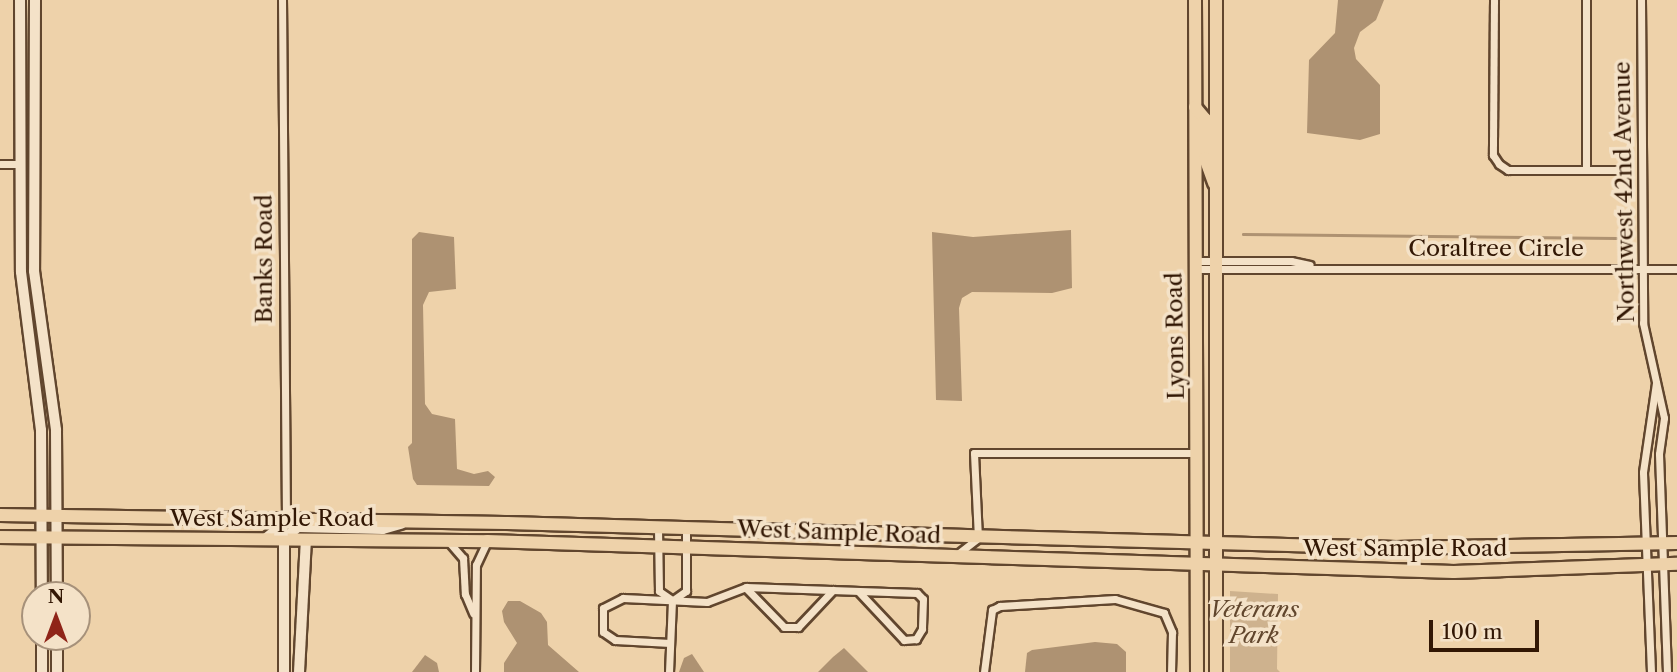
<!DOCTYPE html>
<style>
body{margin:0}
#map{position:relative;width:1677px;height:672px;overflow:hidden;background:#eed2aa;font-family:"Libre Caslon Text",serif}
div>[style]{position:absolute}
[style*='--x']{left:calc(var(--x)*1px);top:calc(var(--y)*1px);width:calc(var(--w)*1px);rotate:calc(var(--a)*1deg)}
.green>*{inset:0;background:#ceb28e}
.water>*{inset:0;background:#ae9272}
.stream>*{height:2.5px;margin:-1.25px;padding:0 1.25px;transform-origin:1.25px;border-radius:1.25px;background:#ae9272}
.roads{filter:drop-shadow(2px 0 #61462e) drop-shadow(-2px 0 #61462e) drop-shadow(0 2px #61462e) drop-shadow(0 -2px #61462e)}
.street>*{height:7px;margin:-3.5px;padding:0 3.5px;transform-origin:3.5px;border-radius:3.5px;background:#f4e2c8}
.secondary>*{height:10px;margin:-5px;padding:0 5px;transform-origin:5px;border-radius:5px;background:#f4e2c8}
.primary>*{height:12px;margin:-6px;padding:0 6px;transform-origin:6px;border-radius:6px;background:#eed2aa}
span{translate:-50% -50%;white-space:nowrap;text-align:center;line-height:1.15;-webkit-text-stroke:7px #f4e2c8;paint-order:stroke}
.street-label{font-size:23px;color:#321704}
.park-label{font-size:23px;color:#61462d;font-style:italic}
.north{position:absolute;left:21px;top:581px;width:70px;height:70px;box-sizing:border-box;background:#f4e2c8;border:2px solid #a6917a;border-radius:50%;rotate:0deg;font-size:19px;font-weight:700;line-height:28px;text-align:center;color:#321704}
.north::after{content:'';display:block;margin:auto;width:24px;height:32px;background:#8f2418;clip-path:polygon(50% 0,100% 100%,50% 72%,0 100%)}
.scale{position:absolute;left:1429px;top:620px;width:110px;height:32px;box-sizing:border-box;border:4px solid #321704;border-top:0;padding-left:9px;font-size:21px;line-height:24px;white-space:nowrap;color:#321704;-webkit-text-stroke:5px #f4e2c8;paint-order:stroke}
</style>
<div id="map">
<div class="green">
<div style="clip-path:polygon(1230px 591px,1278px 594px,1277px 669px,1280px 672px,1230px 672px)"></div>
</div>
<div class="water">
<div style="clip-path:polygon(1338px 0,1384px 0,1376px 20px,1360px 32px,1354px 48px,1356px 59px,1380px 85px,1380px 134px,1360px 140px,1307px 133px,1309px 60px,1335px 33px)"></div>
<div style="clip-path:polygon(1071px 230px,1072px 288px,1052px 293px,972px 292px,962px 298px,959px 308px,962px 401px,936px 400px,932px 232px,973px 237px)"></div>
<div style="clip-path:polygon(419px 232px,454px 237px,456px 289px,429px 292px,423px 305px,425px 404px,432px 414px,455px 419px,457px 469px,474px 474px,488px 471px,495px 477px,489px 486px,417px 485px,413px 479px,408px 447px,412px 443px,412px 239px)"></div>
<div style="clip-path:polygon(508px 601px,520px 601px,541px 613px,547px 622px,548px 645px,579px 672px,504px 672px,504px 663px,517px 643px,504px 622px,502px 611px)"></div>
<div style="clip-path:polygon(1095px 642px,1117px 644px,1126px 652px,1126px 672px,1025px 672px,1027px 653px,1032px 650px)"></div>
<div style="clip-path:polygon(844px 648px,868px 672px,818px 672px,833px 657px)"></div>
<div style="clip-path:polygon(692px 654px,704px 672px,679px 672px,684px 658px)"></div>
<div style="clip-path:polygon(425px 655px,437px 663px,439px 672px,412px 672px)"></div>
</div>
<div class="stream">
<div style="--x:1243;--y:234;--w:373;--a:0.6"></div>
</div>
<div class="roads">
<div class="street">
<div style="--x:1494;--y:0;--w:155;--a:90.4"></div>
<div style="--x:1493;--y:155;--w:11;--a:56"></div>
<div style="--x:1499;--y:164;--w:11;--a:34"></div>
<div style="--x:1508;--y:170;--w:109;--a:0"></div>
<div style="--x:1586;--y:0;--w:170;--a:90"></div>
<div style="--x:1641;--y:0;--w:323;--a:89.6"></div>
<div style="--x:1643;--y:323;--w:97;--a:77.5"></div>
<div style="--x:1664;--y:418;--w:36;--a:98"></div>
<div style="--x:1659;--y:454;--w:218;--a:87.9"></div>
<div style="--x:0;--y:164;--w:20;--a:0"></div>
<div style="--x:1196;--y:261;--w:95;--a:0"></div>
<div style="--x:1291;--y:261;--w:19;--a:12"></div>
<div style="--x:1196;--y:269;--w:481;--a:0"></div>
<div style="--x:658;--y:528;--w:63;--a:89.1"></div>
<div style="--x:659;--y:591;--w:16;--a:35"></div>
<div style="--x:264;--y:537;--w:28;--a:-39"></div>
<div style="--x:286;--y:519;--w:519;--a:-90.44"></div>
<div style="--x:448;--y:541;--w:23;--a:49"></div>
<div style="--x:463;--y:558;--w:36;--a:87"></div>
<div style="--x:465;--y:594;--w:21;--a:67"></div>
<div style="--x:955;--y:556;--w:29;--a:-38"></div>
<div style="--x:978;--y:538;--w:85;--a:-92.7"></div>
<div style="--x:974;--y:453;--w:223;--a:0"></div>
<div style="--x:746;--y:588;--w:54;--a:45.7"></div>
<div style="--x:784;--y:627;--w:14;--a:0"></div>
<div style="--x:798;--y:627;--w:51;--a:-46.6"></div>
<div style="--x:673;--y:600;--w:16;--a:-35"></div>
<div style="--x:686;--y:591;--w:62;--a:-90"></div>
<div style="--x:670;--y:643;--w:55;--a:-176.9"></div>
<div style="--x:615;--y:640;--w:14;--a:-146"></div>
<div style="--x:603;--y:632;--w:24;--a:-90"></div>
<div style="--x:603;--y:608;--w:22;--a:-27"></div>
<div style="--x:623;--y:598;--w:84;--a:2.7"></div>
<div style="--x:707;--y:602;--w:42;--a:-21"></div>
<div style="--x:746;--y:587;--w:171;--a:2"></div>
<div style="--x:917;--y:593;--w:8;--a:45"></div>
<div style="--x:923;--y:599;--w:30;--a:92"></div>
<div style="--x:922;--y:629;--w:12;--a:121"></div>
<div style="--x:916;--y:639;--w:12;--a:175"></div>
<div style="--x:904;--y:640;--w:67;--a:-133.2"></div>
<div style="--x:475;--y:672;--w:107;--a:-89.5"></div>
<div style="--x:476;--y:565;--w:26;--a:-65"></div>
<div style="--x:669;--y:672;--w:72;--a:-87.6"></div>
<div style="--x:984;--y:672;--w:63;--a:-82.6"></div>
<div style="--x:992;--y:610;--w:9;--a:-27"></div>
<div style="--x:1000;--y:606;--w:115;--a:-3.5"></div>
<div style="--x:1115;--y:599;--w:51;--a:15.9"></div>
<div style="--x:1164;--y:613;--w:21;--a:67"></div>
<div style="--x:1172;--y:632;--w:40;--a:91.4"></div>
<div style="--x:1651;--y:672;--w:200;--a:-92.3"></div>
<div style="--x:1643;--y:472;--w:90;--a:-81.7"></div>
</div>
<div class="secondary">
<div style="--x:20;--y:0;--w:272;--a:89.8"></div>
<div style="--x:21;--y:272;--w:159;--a:82.8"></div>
<div style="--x:41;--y:430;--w:165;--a:89.7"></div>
<div style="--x:35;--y:0;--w:271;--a:90.2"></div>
<div style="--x:34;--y:271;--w:161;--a:82.1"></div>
<div style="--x:56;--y:430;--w:165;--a:89.7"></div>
<div style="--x:42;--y:637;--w:35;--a:90"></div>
<div style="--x:57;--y:637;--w:35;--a:90"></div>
<div style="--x:284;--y:672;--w:133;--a:-90"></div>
<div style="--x:284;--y:539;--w:18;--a:-41"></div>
<div style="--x:298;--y:527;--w:85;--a:1.3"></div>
<div style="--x:383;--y:529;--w:19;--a:-16"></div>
<div style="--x:299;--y:672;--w:133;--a:-87"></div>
</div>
<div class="primary">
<div style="--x:1195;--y:0;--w:672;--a:89.83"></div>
<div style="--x:1195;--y:107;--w:16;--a:50"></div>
<div style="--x:1205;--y:119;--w:39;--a:90"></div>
<div style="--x:1205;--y:158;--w:27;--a:70"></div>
<div style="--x:0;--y:515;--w:507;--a:0.9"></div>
<div style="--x:507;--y:523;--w:889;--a:1.61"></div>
<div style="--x:1396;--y:548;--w:281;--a:-1"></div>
<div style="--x:0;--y:537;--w:487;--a:0.5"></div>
<div style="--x:487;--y:541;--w:967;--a:1.84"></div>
<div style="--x:1454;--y:572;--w:223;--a:-2.1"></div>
<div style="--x:1216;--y:672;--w:672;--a:-90"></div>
</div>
</div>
<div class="street-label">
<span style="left:1624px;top:192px;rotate:-91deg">Northwest 42nd Avenue</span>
<span style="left:1496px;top:248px">Coraltree Circle</span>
<span style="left:264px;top:259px;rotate:-90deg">Banks Road</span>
<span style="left:1175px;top:336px;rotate:-91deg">Lyons Road</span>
<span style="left:272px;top:518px">West Sample Road</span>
<span style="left:839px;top:532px;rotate:2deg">West Sample Road</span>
<span style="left:1405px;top:548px">West Sample Road</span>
</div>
<div class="park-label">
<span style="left:1254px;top:622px">Veterans<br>Park</span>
</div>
<div class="north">N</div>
<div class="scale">100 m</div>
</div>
